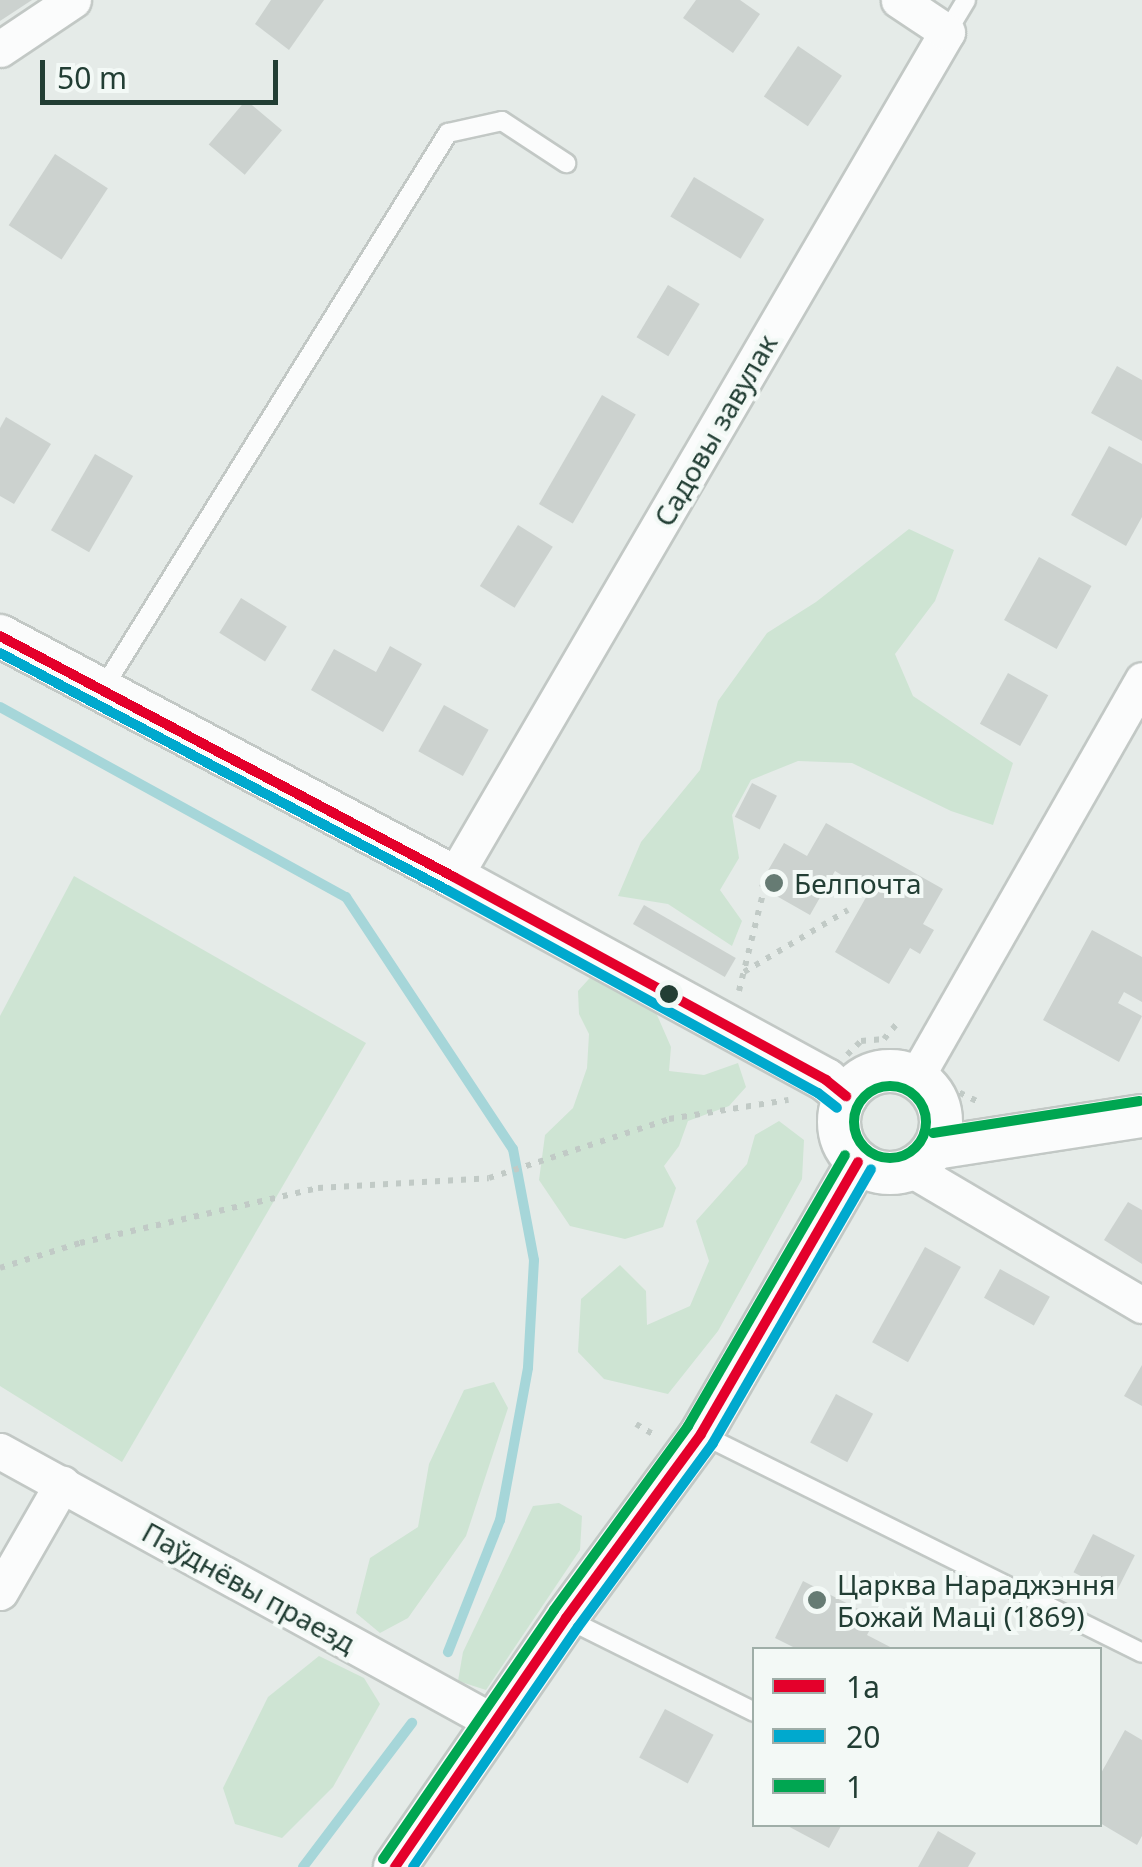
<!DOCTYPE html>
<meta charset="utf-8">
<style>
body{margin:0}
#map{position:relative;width:1142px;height:1867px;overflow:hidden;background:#e5ebe8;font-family:"Noto Sans",sans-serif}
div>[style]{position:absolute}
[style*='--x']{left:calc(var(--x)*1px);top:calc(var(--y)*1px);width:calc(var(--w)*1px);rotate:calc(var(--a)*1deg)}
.green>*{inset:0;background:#cee4d3}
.stream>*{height:10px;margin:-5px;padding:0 5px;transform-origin:5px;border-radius:5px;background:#a6d6d9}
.building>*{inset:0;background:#ccd2cf;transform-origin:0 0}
.path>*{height:6px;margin-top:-3px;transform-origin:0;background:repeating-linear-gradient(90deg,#c1cac6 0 5px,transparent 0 13px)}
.roads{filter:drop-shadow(2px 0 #c2c8c5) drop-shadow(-2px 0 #c2c8c5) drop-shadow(0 2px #c2c8c5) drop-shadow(0 -2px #c2c8c5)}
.service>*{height:18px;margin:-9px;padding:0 9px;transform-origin:9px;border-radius:9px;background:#fbfcfc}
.minor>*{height:35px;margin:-17.5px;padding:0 17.5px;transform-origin:17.5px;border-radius:17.5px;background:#fbfcfc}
.tertiary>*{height:42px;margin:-21px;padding:0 21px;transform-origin:21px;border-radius:21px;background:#fbfcfc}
.tertiary>.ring{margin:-21px;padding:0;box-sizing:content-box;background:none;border:42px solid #fbfcfc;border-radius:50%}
.bus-1>*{height:10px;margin:-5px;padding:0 5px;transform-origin:5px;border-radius:5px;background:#e4002b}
.bus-2>*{height:10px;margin:-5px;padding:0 5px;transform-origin:5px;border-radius:5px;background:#00a9ce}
.bus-3>*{height:10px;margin:-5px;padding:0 5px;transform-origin:5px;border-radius:5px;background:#00a651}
.bus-3>.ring{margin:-5px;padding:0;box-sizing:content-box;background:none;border:10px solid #00a651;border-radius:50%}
.dots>*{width:28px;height:28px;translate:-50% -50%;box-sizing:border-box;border:5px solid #f3f9f6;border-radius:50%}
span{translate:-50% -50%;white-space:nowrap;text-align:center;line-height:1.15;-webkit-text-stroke:8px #f3f9f6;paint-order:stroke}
.street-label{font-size:28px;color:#223e34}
.poi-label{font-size:28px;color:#223e34}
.left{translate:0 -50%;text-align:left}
.legend{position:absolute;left:752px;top:1647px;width:350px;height:180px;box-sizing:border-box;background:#f3f9f6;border:2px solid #9faea8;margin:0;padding:12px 18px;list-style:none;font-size:30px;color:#223e34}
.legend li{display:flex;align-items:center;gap:20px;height:50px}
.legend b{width:50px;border:2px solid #9faea8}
.scale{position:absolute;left:40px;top:60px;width:238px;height:45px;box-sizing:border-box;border:5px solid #223e34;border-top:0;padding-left:12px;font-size:30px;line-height:35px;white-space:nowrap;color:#223e34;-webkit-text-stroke:8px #f3f9f6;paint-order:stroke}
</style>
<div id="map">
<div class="green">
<div style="clip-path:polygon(909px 529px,954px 550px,935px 601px,895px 654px,913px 696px,1013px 763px,993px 825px,951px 811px,852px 763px,798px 761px,751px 780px,732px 815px,739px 858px,720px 890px,742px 921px,732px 946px,668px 904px,618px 896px,641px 842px,700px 770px,718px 701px,767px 633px,816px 602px)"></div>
<div style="clip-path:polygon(74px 876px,366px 1043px,122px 1462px,0 1386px,0 1016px)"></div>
<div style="clip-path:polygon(597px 970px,647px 992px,671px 1047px,669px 1071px,704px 1075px,738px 1063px,746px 1087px,729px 1106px,688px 1121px,679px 1146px,664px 1166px,676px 1188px,663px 1227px,625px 1239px,570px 1226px,539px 1180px,545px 1135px,573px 1108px,587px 1068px,589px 1034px,579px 1014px,578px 991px)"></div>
<div style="clip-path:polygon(779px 1121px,804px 1140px,802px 1179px,718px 1331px,668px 1394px,604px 1379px,578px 1352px,581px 1299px,620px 1265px,646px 1291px,647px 1325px,690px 1306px,709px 1261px,696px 1221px,747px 1164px,755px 1135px)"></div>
<div style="clip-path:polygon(494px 1382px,508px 1408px,466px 1536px,408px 1618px,380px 1633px,356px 1613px,370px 1558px,418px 1527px,429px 1464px,464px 1390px)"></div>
<div style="clip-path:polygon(559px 1503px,582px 1516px,580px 1550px,486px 1690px,458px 1681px,463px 1652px,533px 1506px)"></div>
<div style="clip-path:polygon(319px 1656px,364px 1678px,380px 1704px,333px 1787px,282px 1838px,235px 1824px,223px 1788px,268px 1697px)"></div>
</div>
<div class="stream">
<div style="--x:0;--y:707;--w:395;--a:28.8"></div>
<div style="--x:346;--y:897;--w:302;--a:56.5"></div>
<div style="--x:513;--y:1149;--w:113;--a:79.3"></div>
<div style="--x:534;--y:1260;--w:108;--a:93.2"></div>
<div style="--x:528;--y:1368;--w:155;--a:100.4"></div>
<div style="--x:500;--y:1520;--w:142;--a:111.5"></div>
<div style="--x:303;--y:1867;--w:181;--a:-52.9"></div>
</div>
<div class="building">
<div style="clip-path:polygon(0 0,32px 0,0 21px)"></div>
<div style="clip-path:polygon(271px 0,324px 0,289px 50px,255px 24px)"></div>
<div style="clip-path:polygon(696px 0,740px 0,760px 14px,733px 53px,683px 18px)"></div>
<div style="left:798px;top:46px;width:53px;height:61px;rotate:34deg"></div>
<div style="left:246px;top:100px;width:47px;height:58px;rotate:40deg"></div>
<div style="left:55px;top:154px;width:63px;height:85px;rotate:33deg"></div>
<div style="left:694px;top:177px;width:82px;height:46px;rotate:31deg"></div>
<div style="left:668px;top:285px;width:37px;height:61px;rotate:31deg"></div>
<div style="clip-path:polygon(1117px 366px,1142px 380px,1142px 441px,1091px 413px)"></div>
<div style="left:602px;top:395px;width:39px;height:126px;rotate:30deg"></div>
<div style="clip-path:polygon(6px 417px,51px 444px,14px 504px,0 496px,0 428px)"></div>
<div style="clip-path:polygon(1109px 446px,1142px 464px,1142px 517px,1126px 546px,1071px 515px)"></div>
<div style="left:95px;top:454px;width:44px;height:88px;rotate:30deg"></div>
<div style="left:518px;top:525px;width:41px;height:72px;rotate:32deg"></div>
<div style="left:1039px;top:557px;width:60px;height:72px;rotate:29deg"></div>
<div style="left:241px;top:598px;width:54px;height:41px;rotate:32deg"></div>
<div style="clip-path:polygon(390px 646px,422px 664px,383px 732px,311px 690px,334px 649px,376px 672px)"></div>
<div style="left:1008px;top:673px;width:46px;height:58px;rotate:29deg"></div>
<div style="left:444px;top:705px;width:51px;height:53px;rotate:29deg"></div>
<div style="left:752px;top:783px;width:28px;height:38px;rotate:27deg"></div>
<div style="clip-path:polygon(826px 823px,943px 889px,923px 924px,934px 930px,920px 954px,910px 948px,889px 984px,835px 952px,869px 892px,835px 871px,810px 915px,759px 886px,784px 843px,807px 856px)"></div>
<div style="left:644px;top:905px;width:106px;height:22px;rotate:30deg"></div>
<div style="clip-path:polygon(1092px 930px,1142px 957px,1142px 1002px,1124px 992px,1118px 1003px,1142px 1016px,1119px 1062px,1043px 1020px)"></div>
<div style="clip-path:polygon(1128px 1202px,1142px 1210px,1142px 1264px,1104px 1240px)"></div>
<div style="left:925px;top:1247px;width:41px;height:109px;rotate:29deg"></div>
<div style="left:1000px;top:1269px;width:57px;height:33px;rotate:29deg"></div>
<div style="clip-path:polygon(1142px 1365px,1142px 1406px,1124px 1396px)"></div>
<div style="left:836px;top:1394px;width:42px;height:55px;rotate:28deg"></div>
<div style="left:1093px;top:1534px;width:47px;height:43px;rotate:27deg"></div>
<div style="clip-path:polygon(803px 1581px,876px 1618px,867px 1635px,896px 1650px,799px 1650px,775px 1638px)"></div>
<div style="left:665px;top:1709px;width:55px;height:55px;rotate:28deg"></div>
<div style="clip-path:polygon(1125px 1730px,1142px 1740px,1142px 1836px,1137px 1845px,1100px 1823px,1100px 1775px)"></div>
<div style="clip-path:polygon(784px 1824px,842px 1824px,829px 1848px)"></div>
<div style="clip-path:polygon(938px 1831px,976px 1853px,968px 1867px,918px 1867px)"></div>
</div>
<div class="path">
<div style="--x:744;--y:972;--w:121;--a:-30.8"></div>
<div style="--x:739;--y:991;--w:105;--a:-76.2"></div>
<div style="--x:847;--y:1055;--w:20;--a:-45"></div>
<div style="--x:861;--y:1041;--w:23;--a:-5"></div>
<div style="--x:884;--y:1039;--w:25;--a:-50"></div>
<div style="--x:948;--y:1087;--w:37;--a:26"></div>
<div style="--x:0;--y:1268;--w:84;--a:-17.4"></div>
<div style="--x:80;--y:1243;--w:244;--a:-13"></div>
<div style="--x:318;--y:1188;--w:171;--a:-3.3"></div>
<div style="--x:489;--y:1178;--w:189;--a:-18.1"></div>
<div style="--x:669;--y:1119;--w:121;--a:-9.1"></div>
<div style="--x:636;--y:1424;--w:23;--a:31"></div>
</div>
<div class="roads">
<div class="service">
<div style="--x:947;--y:32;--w:37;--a:-59"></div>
<div style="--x:102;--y:690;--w:656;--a:-58.15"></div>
<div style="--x:448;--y:133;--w:55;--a:-12.5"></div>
<div style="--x:502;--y:121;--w:77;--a:33.3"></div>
<div style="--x:701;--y:1434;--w:492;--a:26.4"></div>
<div style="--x:567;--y:1619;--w:209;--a:26.4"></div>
</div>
<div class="minor">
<div style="--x:0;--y:49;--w:88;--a:-33.9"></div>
<div style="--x:454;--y:877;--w:978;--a:-59.74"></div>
<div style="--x:947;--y:32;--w:58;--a:-146.3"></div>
<div style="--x:916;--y:1077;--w:457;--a:-60.3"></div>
<div style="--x:911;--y:1169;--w:268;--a:30.5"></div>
<div style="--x:0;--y:1451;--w:567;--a:28.78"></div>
<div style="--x:0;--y:1592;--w:125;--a:-60.1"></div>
</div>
<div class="tertiary">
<div style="--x:0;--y:636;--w:514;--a:27.96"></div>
<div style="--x:454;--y:877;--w:424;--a:28.6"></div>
<div style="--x:826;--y:1080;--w:26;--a:39"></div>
<div class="ring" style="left:839px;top:1071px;width:60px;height:60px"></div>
<div style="--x:935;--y:1148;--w:209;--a:-8.8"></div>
<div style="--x:395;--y:1867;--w:302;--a:-55.5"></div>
<div style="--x:566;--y:1618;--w:228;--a:-53.7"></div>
<div style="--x:701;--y:1434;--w:314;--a:-60"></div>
</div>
</div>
<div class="bus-1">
<div style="--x:0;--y:636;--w:514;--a:27.96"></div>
<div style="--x:454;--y:877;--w:424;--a:28.6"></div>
<div style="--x:826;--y:1080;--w:26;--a:39"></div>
<div style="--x:395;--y:1867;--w:302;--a:-55.5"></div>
<div style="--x:566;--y:1618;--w:228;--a:-53.7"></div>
<div style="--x:701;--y:1434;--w:314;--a:-60"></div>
</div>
<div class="bus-2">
<div style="--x:0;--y:653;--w:506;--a:27.93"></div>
<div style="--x:447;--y:890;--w:423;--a:28.7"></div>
<div style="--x:818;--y:1093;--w:24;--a:38"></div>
<div style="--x:413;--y:1867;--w:291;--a:-55.5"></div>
<div style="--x:578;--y:1627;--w:228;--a:-53.7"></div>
<div style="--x:713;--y:1443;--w:316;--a:-60"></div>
</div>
<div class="bus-3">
<div class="ring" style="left:854px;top:1086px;width:62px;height:62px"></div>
<div style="--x:933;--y:1133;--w:209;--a:-8.8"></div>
<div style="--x:383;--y:1859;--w:302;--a:-55.5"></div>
<div style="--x:554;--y:1610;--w:228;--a:-53.9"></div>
<div style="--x:688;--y:1426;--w:313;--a:-59.9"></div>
</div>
<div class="dots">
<div style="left:774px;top:883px;background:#667b73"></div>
<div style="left:669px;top:994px;background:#223e34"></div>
<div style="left:817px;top:1600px;background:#667b73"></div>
</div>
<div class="street-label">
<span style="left:715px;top:430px;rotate:-60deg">Садовы завулак</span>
<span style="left:249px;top:1587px;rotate:29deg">Паўднёвы праезд</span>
</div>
<div class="poi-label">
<span class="left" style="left:794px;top:883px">Белпочта</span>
<span class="left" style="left:837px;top:1600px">Царква Нараджэння<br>Божай Маці (1869)</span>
</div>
<ul class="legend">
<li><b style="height:12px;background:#e4002b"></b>1а</li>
<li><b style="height:12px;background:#00a9ce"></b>20</li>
<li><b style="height:12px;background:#00a651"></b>1</li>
</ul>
<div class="scale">50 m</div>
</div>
